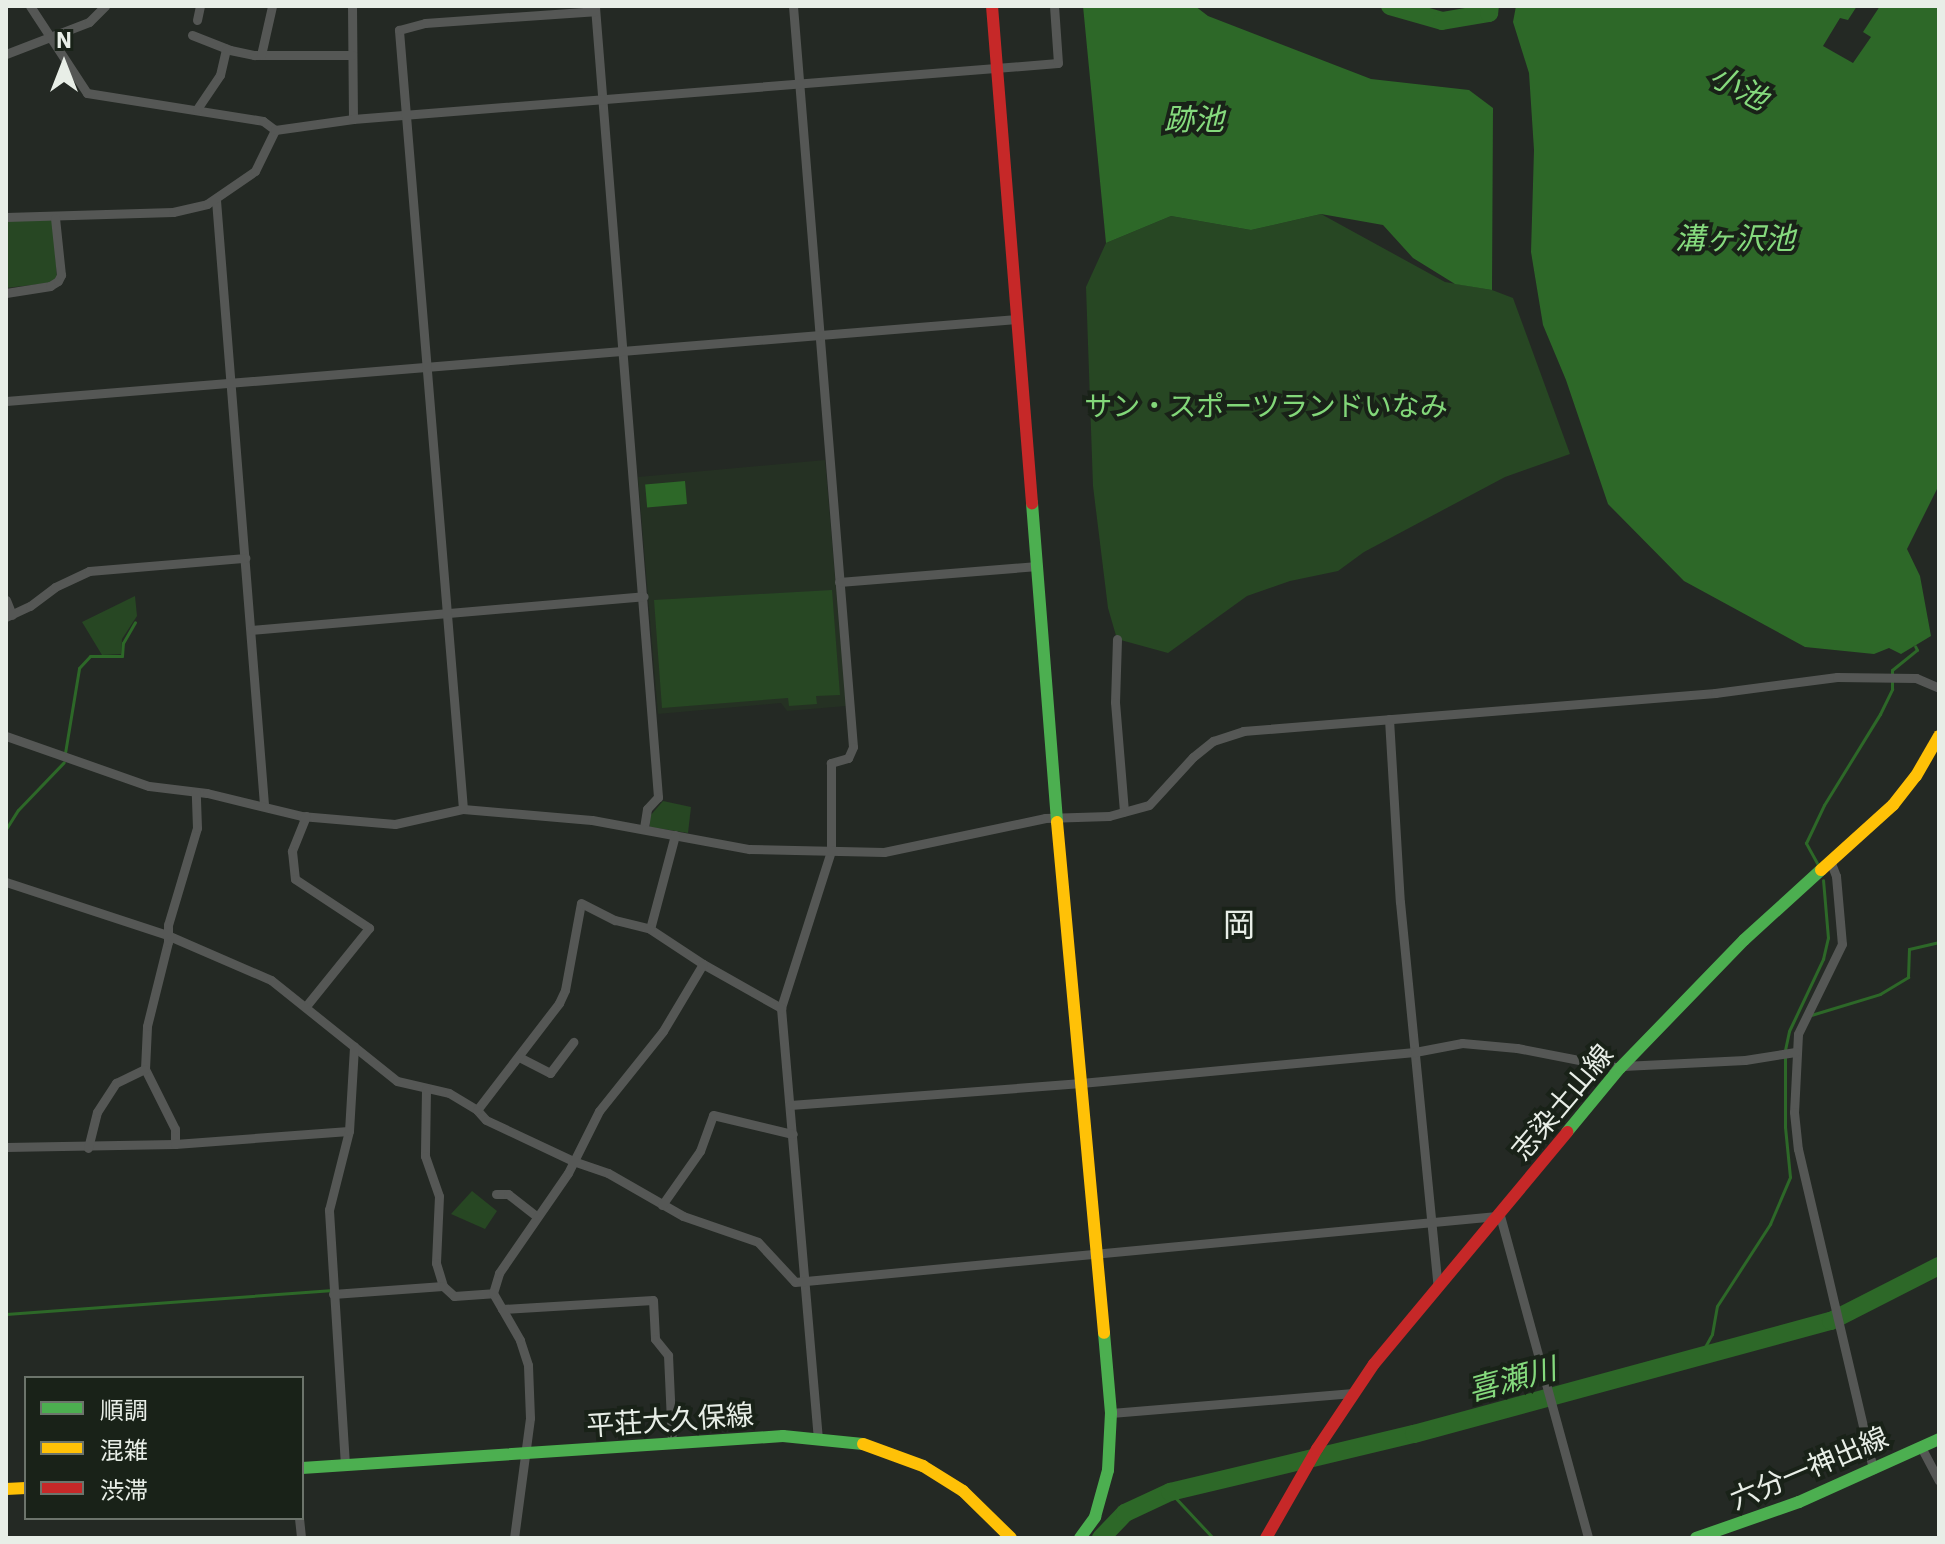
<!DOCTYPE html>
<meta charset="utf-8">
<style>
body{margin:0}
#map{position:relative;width:1945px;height:1544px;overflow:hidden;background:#242924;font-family:"IBM Plex Sans","Noto Sans JP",sans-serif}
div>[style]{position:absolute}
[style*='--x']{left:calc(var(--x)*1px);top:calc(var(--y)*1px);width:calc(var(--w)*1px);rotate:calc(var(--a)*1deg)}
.built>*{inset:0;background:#253123}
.green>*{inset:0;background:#274723}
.water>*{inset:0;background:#2d6828;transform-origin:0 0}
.stream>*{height:3px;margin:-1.5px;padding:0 1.5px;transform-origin:1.5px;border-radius:1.5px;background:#2d6828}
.river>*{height:18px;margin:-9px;padding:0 9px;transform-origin:9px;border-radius:9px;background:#2d6828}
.street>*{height:9px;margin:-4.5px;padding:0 4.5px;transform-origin:4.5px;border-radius:4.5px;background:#555755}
.fast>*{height:12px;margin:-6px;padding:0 6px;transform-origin:6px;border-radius:6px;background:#4caf50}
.slow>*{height:12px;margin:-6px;padding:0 6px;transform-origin:6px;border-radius:6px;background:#ffc107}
.jam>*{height:12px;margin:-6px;padding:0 6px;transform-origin:6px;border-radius:6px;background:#c62828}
span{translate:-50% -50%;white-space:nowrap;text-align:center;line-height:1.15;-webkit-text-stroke:8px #192218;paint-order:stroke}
.park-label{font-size:28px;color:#82d779}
.street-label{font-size:28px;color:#e8eee7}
.water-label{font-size:30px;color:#85da7d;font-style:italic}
.quarter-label{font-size:32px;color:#e8eee7}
.frame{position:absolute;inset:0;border:8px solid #e8eee7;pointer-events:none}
.legend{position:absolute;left:24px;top:1376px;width:280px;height:144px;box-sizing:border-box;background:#192218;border:2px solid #6c746b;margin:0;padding:10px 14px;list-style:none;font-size:24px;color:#e8eee7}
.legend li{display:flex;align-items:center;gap:16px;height:40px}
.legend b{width:40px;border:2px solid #6c746b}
.north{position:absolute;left:24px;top:24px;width:80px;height:80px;-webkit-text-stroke:6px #192218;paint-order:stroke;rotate:0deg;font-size:22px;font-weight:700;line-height:32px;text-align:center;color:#e8eee7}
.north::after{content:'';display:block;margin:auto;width:28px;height:36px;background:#e8eee7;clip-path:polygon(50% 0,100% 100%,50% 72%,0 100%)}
</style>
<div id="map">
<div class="built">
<div style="clip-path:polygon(825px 460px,846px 706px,787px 711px,781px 703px,658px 714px,638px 477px)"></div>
</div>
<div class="green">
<div style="clip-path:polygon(1321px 214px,1445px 282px,1492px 290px,1513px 298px,1570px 454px,1505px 477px,1364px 552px,1338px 571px,1290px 581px,1247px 596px,1168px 653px,1117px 639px,1108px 608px,1093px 486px,1086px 287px,1106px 243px,1171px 216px,1251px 230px)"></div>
<div style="clip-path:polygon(44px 219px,53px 221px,57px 278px,49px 283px,6px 288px,6px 220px)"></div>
<div style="clip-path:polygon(832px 590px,840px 695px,816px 696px,817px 704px,789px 706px,788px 698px,662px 708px,654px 600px)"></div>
<div style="clip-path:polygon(135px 596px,137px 616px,122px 639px,121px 654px,102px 655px,82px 622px)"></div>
<div style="clip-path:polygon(663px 801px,691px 807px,688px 833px,650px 827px,650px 816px)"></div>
<div style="clip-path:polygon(472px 1191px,497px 1211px,485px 1229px,451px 1214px)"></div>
</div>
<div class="water">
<div style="clip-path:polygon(1083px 6px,1195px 6px,1208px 16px,1371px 79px,1469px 90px,1493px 108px,1492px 290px,1455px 284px,1413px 258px,1383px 225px,1321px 214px,1251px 230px,1171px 216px,1106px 243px)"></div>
<div style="clip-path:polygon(1516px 6px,1857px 6px,1848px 20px,1840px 18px,1823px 46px,1853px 63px,1871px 37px,1863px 32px,1880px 6px,1939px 6px,1939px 485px,1907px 549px,1920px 576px,1931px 636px,1901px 654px,1889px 648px,1874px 654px,1805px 647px,1684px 581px,1608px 504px,1566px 380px,1543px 325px,1531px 252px,1534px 150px,1529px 73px,1513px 22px)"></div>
<div style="left:685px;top:481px;width:23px;height:40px;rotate:85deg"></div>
</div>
<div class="stream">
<div style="--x:65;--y:753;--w:86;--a:-80.6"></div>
<div style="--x:79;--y:668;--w:16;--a:-47"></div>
<div style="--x:90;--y:656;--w:32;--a:0"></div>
<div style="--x:122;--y:656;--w:13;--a:-86"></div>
<div style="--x:123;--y:643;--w:24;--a:-60"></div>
<div style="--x:6;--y:829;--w:22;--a:-58"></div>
<div style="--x:18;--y:810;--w:66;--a:-46.2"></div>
<div style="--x:1817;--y:863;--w:23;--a:-119"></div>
<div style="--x:1806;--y:843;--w:42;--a:-64.7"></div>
<div style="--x:1824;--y:805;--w:107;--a:-58.4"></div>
<div style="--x:1880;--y:714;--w:28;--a:-64"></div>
<div style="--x:1892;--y:689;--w:19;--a:-90"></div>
<div style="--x:1892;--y:670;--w:32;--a:-39"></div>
<div style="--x:1917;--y:650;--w:4;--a:-117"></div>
<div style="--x:1811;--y:1015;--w:72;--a:-16.9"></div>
<div style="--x:1880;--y:994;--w:33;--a:-31"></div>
<div style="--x:1908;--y:977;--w:28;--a:-88"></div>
<div style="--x:1909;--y:949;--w:31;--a:-13"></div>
<div style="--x:1785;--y:1050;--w:19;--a:-78"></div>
<div style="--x:1789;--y:1031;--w:80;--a:-64.7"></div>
<div style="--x:1823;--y:959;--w:22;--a:-77"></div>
<div style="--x:1828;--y:938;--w:58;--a:-94.9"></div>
<div style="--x:6;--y:1314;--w:328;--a:-4.2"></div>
<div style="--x:1701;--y:1354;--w:23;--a:-61"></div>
<div style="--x:1712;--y:1334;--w:28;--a:-80"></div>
<div style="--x:1717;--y:1306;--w:98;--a:-57.1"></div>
<div style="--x:1770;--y:1224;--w:51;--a:-66.9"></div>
<div style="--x:1790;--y:1177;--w:50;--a:-95.7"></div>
<div style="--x:1785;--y:1127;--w:70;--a:-90"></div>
<div style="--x:1170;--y:1492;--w:63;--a:46.9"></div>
</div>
<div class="river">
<div style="--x:1390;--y:6;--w:54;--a:16.1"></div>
<div style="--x:1442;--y:21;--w:48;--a:-9.7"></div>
<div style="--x:1489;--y:13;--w:7;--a:-82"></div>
<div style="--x:1101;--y:1538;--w:35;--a:-46"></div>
<div style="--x:1125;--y:1513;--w:50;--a:-25"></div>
<div style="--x:1170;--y:1492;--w:251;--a:-13.4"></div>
<div style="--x:1414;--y:1434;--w:432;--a:-15.2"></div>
<div style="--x:1831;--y:1321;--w:121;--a:-27"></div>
</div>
<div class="street">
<div style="--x:30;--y:6;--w:104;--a:56.8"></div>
<div style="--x:87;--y:93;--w:178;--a:9"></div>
<div style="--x:263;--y:121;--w:15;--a:37"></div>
<div style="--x:352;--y:6;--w:113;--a:89.5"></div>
<div style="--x:793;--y:6;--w:743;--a:85.37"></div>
<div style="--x:853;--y:747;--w:12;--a:114"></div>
<div style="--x:848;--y:758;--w:18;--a:164"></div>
<div style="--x:831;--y:763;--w:88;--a:90"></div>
<div style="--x:831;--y:851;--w:165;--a:107.7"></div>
<div style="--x:781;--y:1008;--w:431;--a:85.1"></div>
<div style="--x:595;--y:7;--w:793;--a:85.44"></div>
<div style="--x:658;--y:797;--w:16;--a:133"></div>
<div style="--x:647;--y:809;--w:19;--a:99"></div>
<div style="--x:197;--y:20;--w:14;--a:-78"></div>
<div style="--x:192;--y:35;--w:41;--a:21.5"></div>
<div style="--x:230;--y:50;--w:25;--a:12"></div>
<div style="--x:254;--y:55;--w:98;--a:0"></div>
<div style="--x:6;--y:54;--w:89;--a:-21.1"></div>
<div style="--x:89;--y:22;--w:23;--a:-45"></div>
<div style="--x:261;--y:55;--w:50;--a:-77.3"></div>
<div style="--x:197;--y:109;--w:41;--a:-55.9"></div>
<div style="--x:220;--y:75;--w:27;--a:-77"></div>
<div style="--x:216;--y:200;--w:607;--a:85.46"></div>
<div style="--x:6;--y:217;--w:167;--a:-1.7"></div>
<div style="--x:173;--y:212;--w:35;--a:-13"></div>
<div style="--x:207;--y:204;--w:58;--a:-34.5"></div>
<div style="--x:255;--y:171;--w:46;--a:-64"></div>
<div style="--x:275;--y:130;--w:79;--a:-8"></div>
<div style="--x:353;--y:119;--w:707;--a:-4.54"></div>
<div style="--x:1058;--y:63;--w:57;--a:-94"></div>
<div style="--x:6;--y:293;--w:45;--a:-9"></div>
<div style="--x:50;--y:286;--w:9;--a:-32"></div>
<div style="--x:58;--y:281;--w:7;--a:-63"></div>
<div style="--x:61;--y:275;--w:57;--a:-96"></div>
<div style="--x:6;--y:401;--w:1014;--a:-4.64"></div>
<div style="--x:839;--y:582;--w:199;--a:-4.6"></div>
<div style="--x:6;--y:600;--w:16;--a:68"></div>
<div style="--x:6;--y:617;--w:26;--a:-25"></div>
<div style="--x:30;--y:606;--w:31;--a:-37"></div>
<div style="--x:55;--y:587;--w:38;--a:-25"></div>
<div style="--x:89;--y:571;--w:157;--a:-4.8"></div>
<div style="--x:251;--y:630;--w:394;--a:-4.9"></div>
<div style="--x:1117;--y:639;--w:63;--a:91.8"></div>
<div style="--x:1115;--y:702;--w:110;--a:85.3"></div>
<div style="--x:1389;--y:719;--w:183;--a:86.6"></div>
<div style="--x:1400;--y:902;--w:387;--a:84.4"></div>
<div style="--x:6;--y:736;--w:151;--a:19.3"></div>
<div style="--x:149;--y:786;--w:58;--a:6.9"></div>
<div style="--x:207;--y:793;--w:97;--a:13.7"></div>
<div style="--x:301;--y:816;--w:94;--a:4.9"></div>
<div style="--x:395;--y:824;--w:70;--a:-12.4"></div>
<div style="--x:463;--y:809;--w:129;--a:4.9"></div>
<div style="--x:592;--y:820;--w:160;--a:10.5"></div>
<div style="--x:749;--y:849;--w:135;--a:1.3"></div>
<div style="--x:884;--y:852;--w:165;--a:-11.9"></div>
<div style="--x:1045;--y:818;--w:64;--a:-1.8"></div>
<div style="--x:1109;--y:816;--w:41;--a:-15.4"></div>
<div style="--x:1149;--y:805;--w:65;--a:-47.5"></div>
<div style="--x:1193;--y:757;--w:26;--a:-39"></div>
<div style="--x:1213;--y:741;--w:32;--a:-18"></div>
<div style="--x:1243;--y:731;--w:474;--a:-4.6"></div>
<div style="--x:1715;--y:693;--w:123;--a:-7.5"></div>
<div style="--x:1837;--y:677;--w:79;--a:0.7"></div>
<div style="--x:1916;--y:678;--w:25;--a:23"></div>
<div style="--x:463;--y:809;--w:782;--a:-94.7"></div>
<div style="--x:399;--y:30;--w:27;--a:-15"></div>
<div style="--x:425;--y:23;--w:170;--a:-4"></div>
<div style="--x:306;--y:816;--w:38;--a:112"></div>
<div style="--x:292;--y:851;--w:28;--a:84"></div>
<div style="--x:295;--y:879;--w:89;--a:33.5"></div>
<div style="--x:369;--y:928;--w:100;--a:128.9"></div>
<div style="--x:675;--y:835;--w:97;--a:104.9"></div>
<div style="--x:650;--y:929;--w:64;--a:33.4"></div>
<div style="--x:703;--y:964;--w:90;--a:29.4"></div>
<div style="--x:1831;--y:863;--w:14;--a:69"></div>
<div style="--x:1836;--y:876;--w:68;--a:85"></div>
<div style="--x:1842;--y:944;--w:100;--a:116.1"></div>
<div style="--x:1798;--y:1034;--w:78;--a:92.9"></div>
<div style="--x:1794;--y:1112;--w:37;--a:84"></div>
<div style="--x:1798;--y:1149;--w:329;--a:76.8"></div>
<div style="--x:6;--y:882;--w:169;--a:18.2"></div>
<div style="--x:167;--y:935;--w:113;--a:23.4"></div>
<div style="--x:271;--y:980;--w:161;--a:38.7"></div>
<div style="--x:397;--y:1081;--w:53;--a:13"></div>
<div style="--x:449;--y:1093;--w:33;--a:31"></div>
<div style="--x:477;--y:1110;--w:13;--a:48"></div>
<div style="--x:486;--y:1120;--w:96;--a:25.2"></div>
<div style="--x:573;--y:1161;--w:37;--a:19"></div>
<div style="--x:608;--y:1173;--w:86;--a:29.8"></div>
<div style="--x:683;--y:1216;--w:79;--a:19.1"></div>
<div style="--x:758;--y:1242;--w:54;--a:47.2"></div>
<div style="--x:795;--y:1282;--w:705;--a:-5.37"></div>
<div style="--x:519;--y:1057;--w:35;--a:27"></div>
<div style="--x:550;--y:1073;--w:39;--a:-53"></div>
<div style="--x:1623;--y:1066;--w:122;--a:-2.8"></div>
<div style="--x:1745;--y:1060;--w:51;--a:-9.1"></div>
<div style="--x:426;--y:1089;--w:67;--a:90.9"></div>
<div style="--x:425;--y:1156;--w:42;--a:70.7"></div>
<div style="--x:439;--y:1196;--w:67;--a:92.6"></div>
<div style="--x:436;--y:1263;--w:24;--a:73"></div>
<div style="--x:790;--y:1105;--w:292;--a:-4.3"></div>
<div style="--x:1081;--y:1083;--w:335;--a:-5.3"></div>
<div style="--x:1415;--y:1052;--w:48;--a:-10.8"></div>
<div style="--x:1462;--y:1043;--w:55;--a:5.2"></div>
<div style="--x:1517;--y:1048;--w:105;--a:11"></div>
<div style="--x:477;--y:1110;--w:135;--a:-52.5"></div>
<div style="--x:559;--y:1003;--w:14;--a:-65"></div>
<div style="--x:565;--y:990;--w:88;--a:-79.6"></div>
<div style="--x:581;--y:903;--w:38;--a:27"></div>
<div style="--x:615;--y:920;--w:36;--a:14"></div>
<div style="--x:175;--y:1144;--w:15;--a:-90"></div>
<div style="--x:175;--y:1129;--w:67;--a:-116.6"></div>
<div style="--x:145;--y:1069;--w:43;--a:-87.3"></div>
<div style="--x:147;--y:1026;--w:87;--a:-76"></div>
<div style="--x:168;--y:942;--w:17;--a:-90"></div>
<div style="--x:168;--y:925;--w:101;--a:-73.4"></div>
<div style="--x:197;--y:828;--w:36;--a:-92"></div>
<div style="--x:6;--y:1147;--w:169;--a:-1"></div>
<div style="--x:175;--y:1144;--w:174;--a:-4.3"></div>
<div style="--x:88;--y:1148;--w:37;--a:-76"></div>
<div style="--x:97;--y:1112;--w:35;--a:-57"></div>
<div style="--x:116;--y:1083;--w:32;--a:-26"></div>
<div style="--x:496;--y:1194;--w:12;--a:0"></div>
<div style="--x:508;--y:1194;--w:37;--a:38"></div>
<div style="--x:662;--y:1205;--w:66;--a:-54.9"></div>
<div style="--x:700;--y:1151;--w:38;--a:-70"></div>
<div style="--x:713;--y:1115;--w:82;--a:13.4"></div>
<div style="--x:1499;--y:1212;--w:338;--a:74.7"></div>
<div style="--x:333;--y:1294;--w:110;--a:-4.2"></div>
<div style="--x:443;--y:1286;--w:15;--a:42"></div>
<div style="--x:454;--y:1296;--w:39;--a:-4"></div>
<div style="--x:502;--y:1309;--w:151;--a:-3.4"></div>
<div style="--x:653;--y:1300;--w:39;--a:87"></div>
<div style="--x:655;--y:1339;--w:21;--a:51"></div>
<div style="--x:668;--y:1355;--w:88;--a:87.4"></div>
<div style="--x:1111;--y:1413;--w:243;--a:-4.7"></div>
<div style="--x:1921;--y:1447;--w:38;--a:62"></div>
<div style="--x:345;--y:1465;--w:256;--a:-93.6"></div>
<div style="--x:329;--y:1210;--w:81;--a:-75.8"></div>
<div style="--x:349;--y:1131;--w:85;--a:-86.6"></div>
<div style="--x:299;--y:1518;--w:20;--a:84"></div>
<div style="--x:514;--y:1538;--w:121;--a:-82.4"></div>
<div style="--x:530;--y:1418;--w:53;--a:-92.2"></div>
<div style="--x:528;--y:1365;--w:26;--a:-108"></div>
<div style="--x:520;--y:1340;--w:54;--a:-119.9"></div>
<div style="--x:493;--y:1293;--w:21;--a:-73"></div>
<div style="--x:499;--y:1273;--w:121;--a:-55.4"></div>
<div style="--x:568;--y:1173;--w:69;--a:-63.4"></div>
<div style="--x:599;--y:1111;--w:102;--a:-51.3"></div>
<div style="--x:663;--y:1031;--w:78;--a:-59.2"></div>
</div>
<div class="fast">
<div style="--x:1032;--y:503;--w:320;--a:85.5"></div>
<div style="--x:1567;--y:1132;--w:83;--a:-50.4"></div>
<div style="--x:1620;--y:1068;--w:178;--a:-45.9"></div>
<div style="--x:1744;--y:940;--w:104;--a:-42.3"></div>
<div style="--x:302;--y:1468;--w:482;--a:-3.8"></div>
<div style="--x:783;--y:1436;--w:80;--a:5.7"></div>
<div style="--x:1080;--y:1538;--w:26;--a:-54"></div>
<div style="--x:1095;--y:1517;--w:49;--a:-74.5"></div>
<div style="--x:1108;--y:1470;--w:57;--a:-87"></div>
<div style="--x:1111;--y:1413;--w:80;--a:-95"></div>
<div style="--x:1696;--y:1538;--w:109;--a:-19.3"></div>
<div style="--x:1799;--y:1502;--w:154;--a:-24.2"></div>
</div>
<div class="slow">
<div style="--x:1057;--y:822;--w:513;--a:84.74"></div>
<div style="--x:1821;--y:870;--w:97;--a:-42.1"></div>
<div style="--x:1893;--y:805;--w:37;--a:-52"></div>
<div style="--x:1916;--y:776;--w:46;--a:-60.1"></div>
<div style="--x:863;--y:1444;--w:64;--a:20.1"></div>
<div style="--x:923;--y:1466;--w:47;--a:32"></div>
<div style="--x:963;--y:1491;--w:67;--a:44.4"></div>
<div style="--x:6;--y:1489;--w:20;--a:-3"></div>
</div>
<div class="jam">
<div style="--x:992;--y:6;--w:499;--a:85.4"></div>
<div style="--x:1266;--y:1538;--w:103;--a:-60.2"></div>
<div style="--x:1317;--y:1449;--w:102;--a:-56.2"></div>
<div style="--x:1374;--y:1364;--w:302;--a:-50.2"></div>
</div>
<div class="park-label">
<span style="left:1266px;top:406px">サン・スポーツランドいなみ</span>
</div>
<div class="street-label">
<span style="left:1562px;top:1102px;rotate:-50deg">志染土山線</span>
<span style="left:670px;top:1420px;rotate:-4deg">平荘大久保線</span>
<span style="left:1809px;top:1468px;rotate:-23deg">六分一神出線</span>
</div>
<div class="water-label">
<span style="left:1739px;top:87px;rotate:28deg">小池</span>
<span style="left:1194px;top:119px">跡池</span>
<span style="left:1735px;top:238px">溝ヶ沢池</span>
<span style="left:1512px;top:1379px;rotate:-15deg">喜瀬川</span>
</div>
<div class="quarter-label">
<span style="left:1239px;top:924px">岡</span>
</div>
<div class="frame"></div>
<ul class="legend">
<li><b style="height:10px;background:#4caf50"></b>順調</li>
<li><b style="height:10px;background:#ffc107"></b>混雑</li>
<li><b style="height:10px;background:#c62828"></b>渋滞</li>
</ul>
<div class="north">N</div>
</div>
